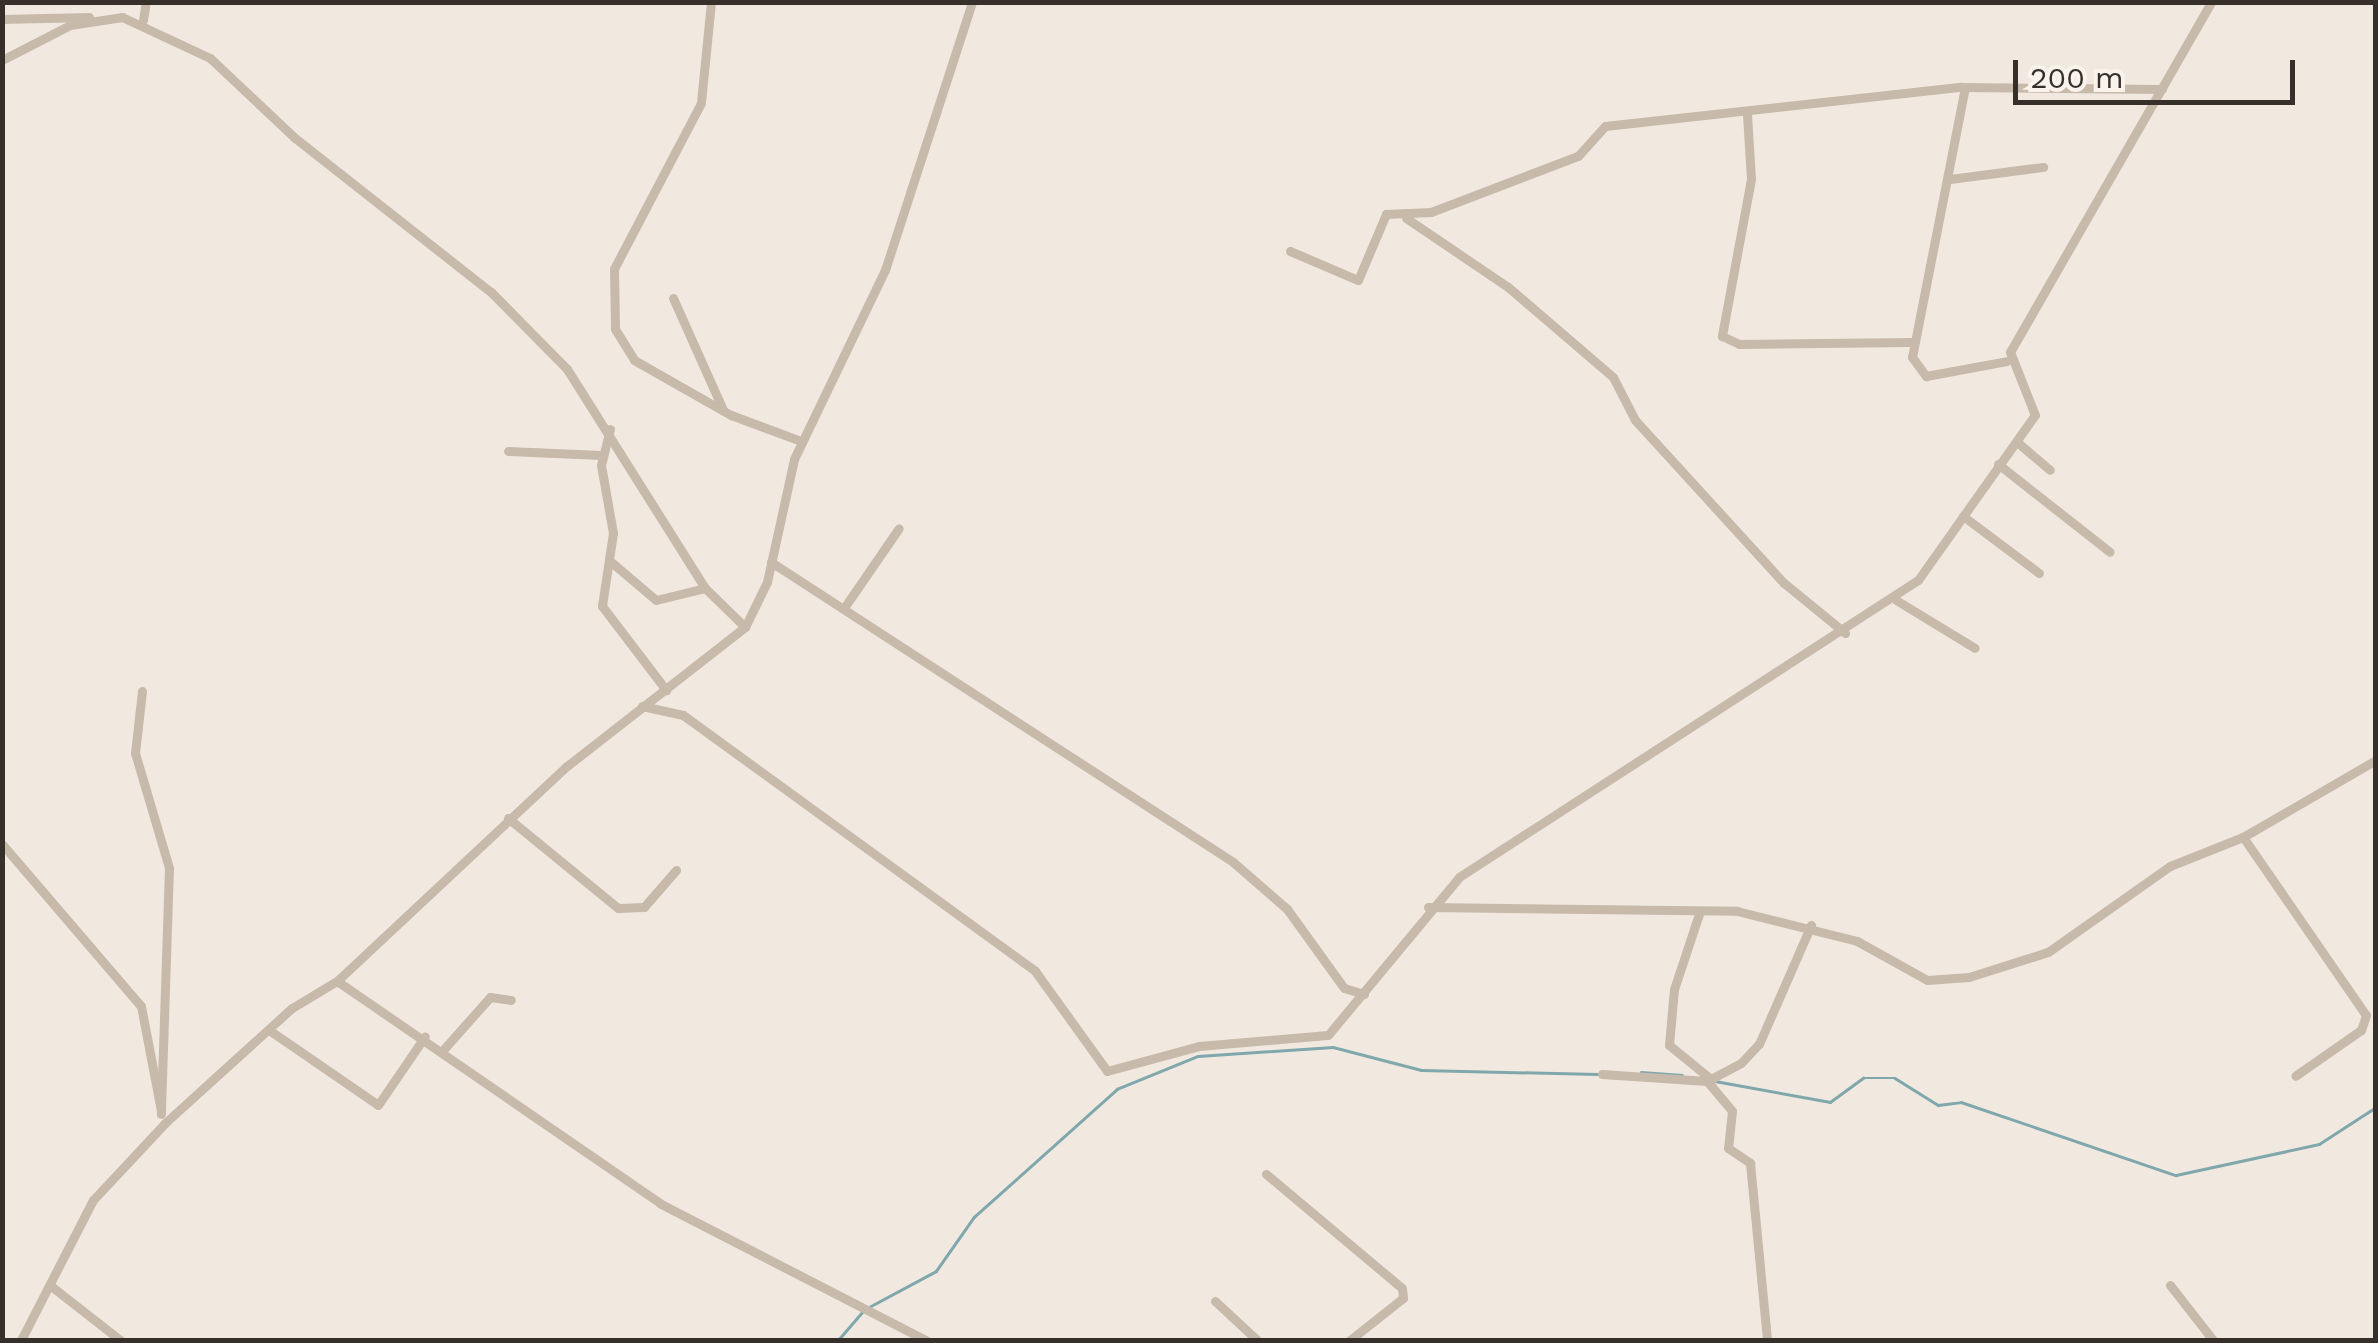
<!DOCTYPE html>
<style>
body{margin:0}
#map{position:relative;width:2378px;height:1343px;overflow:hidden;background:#f1e9df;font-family:"Work Sans",sans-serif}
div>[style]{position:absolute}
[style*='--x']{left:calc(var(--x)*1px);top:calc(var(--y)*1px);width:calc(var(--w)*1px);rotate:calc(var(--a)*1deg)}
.stream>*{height:2.5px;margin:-1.25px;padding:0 1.25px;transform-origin:1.25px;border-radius:1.25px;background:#80a7ac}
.street>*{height:9px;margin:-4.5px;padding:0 4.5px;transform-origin:4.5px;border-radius:4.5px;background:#c8baab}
span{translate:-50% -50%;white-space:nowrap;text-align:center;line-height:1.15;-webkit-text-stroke:8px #f9f3eb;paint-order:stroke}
.frame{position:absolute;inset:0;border:5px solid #372f2a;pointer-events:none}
.scale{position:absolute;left:2013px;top:60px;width:282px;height:45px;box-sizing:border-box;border:5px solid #372f2a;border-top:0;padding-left:12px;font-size:30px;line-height:35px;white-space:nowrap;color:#372f2a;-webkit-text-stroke:8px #f9f3eb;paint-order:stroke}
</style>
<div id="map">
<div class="stream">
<div style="--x:1641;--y:1072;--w:41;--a:4.2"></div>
<div style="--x:1715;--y:1081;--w:117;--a:10.3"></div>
<div style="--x:1830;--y:1102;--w:41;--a:-36"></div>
<div style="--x:1863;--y:1078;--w:32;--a:0"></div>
<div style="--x:1895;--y:1078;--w:51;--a:32.1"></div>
<div style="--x:1938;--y:1105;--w:23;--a:-7"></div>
<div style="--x:1961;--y:1102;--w:227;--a:18.8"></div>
<div style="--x:2176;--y:1175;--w:146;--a:-12.2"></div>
<div style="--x:2319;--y:1144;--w:68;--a:-33"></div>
<div style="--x:869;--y:1307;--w:76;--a:-28.2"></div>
<div style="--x:936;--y:1271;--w:66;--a:-54.9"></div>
<div style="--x:974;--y:1217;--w:192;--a:-41.8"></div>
<div style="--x:1117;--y:1089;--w:87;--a:-22.2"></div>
<div style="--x:1198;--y:1056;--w:135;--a:-3.8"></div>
<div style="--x:1333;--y:1047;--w:91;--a:14.6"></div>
<div style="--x:1421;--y:1070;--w:177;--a:1.3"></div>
<div style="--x:838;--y:1340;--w:38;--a:-49"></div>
</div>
<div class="street">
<div style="--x:711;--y:2;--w:101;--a:95.7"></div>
<div style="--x:701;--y:103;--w:187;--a:117.7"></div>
<div style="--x:614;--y:269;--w:60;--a:89"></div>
<div style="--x:615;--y:329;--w:36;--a:58"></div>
<div style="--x:634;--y:360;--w:112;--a:29.6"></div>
<div style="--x:731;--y:415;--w:75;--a:20.4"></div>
<div style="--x:2;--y:19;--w:87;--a:-1.3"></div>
<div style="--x:143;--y:20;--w:18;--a:-81"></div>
<div style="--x:2;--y:60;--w:76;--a:-27.2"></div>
<div style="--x:70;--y:25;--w:53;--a:-8.7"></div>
<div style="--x:122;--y:17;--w:97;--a:25"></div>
<div style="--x:210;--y:58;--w:117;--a:43.3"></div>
<div style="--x:295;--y:138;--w:249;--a:38.2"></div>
<div style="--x:491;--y:292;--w:108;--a:45.4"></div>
<div style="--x:567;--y:369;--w:259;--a:57.8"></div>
<div style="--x:705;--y:588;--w:56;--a:44.3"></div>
<div style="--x:1965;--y:87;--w:275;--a:101.1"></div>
<div style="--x:1912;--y:357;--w:24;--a:54"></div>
<div style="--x:1926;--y:376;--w:82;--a:-10.5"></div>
<div style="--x:1747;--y:114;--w:65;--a:86.5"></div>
<div style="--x:1751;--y:179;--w:160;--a:100.5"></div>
<div style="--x:1722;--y:336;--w:19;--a:25"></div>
<div style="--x:1739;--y:344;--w:173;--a:-0.7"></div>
<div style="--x:1950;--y:179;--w:94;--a:-7.4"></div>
<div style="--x:1406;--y:218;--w:123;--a:34.1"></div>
<div style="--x:1508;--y:287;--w:138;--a:40.6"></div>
<div style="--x:1613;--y:377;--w:48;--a:62.9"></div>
<div style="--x:1635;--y:420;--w:221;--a:47.6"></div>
<div style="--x:1784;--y:583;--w:79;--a:39.3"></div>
<div style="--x:1290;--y:251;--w:74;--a:23.1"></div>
<div style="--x:1358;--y:280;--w:72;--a:-67"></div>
<div style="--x:1386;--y:214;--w:45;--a:-2.5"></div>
<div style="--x:1431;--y:212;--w:157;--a:-20.9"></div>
<div style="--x:1578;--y:156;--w:40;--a:-48"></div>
<div style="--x:1605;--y:126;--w:358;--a:-6.3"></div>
<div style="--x:1961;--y:87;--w:201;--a:0.6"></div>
<div style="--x:673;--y:298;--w:123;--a:65.9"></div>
<div style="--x:610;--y:429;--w:37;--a:104"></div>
<div style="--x:601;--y:465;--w:69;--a:80"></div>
<div style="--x:613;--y:533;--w:74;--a:98.6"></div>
<div style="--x:602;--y:606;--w:106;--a:52.7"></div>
<div style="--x:2017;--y:442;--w:43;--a:40.3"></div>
<div style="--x:508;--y:451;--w:93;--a:2.5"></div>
<div style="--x:1998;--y:464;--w:142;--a:38.2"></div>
<div style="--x:1963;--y:516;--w:95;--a:36.9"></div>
<div style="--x:610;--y:561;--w:60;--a:40.3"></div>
<div style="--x:656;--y:600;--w:50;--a:-13.8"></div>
<div style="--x:771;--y:562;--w:551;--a:33"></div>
<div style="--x:1233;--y:862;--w:72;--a:41"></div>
<div style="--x:1287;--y:909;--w:97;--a:54.2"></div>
<div style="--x:1344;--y:988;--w:21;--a:17"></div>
<div style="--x:1896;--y:600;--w:92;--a:31.3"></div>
<div style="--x:846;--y:605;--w:93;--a:-55.5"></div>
<div style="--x:142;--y:691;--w:62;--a:96.4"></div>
<div style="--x:135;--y:753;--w:120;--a:73.5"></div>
<div style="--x:169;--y:868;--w:246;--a:91.9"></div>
<div style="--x:642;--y:706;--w:42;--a:12.4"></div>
<div style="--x:683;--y:715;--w:435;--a:36"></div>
<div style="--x:1035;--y:971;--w:123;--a:54.2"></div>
<div style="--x:1107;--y:1071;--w:95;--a:-15.2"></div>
<div style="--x:1199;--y:1046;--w:129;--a:-4.9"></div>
<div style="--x:1328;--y:1035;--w:205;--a:-50.3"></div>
<div style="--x:1459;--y:877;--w:547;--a:-32.91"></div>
<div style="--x:1918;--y:580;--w:202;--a:-54.7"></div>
<div style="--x:2035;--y:415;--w:68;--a:-111.6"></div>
<div style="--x:2010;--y:352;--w:404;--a:-60.1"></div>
<div style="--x:508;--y:818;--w:142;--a:39.3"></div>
<div style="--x:618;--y:908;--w:26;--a:-2"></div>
<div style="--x:644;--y:907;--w:49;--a:-49.1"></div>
<div style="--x:2243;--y:837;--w:216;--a:55.4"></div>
<div style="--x:2366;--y:1015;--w:16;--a:108"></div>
<div style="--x:2361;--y:1030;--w:80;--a:145.1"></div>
<div style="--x:2;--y:844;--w:213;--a:49.4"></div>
<div style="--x:141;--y:1006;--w:107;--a:79.2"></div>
<div style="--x:1428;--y:907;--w:309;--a:0.7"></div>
<div style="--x:1737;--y:911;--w:124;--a:14"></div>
<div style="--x:1857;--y:941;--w:80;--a:29.1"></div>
<div style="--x:1927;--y:980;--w:42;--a:-4.1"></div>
<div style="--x:1969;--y:977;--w:83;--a:-17.6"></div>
<div style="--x:2048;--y:952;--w:149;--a:-35.2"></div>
<div style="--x:2170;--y:866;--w:79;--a:-21.7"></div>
<div style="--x:2243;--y:837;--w:154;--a:-30.1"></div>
<div style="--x:1700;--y:911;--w:82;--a:108.4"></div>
<div style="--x:1674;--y:989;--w:56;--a:95.1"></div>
<div style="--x:1669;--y:1045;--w:55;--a:39.1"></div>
<div style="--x:337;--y:981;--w:393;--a:34.5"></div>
<div style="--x:661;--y:1204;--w:298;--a:27.2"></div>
<div style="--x:269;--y:1030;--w:132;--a:34.5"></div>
<div style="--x:378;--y:1105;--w:83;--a:-55.7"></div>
<div style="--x:443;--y:1050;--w:71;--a:-48.4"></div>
<div style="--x:490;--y:997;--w:21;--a:8"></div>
<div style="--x:1602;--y:1074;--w:105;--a:3.8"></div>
<div style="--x:1707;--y:1081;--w:38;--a:-28"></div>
<div style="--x:1741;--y:1063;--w:26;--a:-47"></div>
<div style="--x:1759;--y:1044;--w:130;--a:-66.4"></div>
<div style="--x:1707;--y:1081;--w:39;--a:50"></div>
<div style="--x:1732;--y:1111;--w:37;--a:96"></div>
<div style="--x:1728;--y:1148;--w:27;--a:34"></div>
<div style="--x:1750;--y:1163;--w:178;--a:84.5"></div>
<div style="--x:1266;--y:1174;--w:177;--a:40"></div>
<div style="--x:1402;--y:1288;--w:10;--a:84"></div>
<div style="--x:1403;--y:1298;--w:68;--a:141.6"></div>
<div style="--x:2170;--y:1285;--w:70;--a:52"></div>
<div style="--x:51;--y:1286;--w:88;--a:38"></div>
<div style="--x:1215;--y:1301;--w:57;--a:42.9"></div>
<div style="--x:21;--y:1340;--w:157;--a:-62.8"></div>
<div style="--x:93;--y:1200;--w:105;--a:-46.9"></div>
<div style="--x:165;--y:1123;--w:171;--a:-42.2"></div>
<div style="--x:292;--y:1008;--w:52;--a:-31"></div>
<div style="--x:337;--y:981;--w:315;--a:-43.1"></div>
<div style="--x:567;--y:766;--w:226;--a:-38"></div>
<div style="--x:745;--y:627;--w:50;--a:-63.9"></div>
<div style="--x:767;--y:582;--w:126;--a:-77.6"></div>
<div style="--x:794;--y:459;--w:210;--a:-64.3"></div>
<div style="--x:885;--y:270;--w:282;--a:-72"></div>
</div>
<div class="frame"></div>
<div class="scale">200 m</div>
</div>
